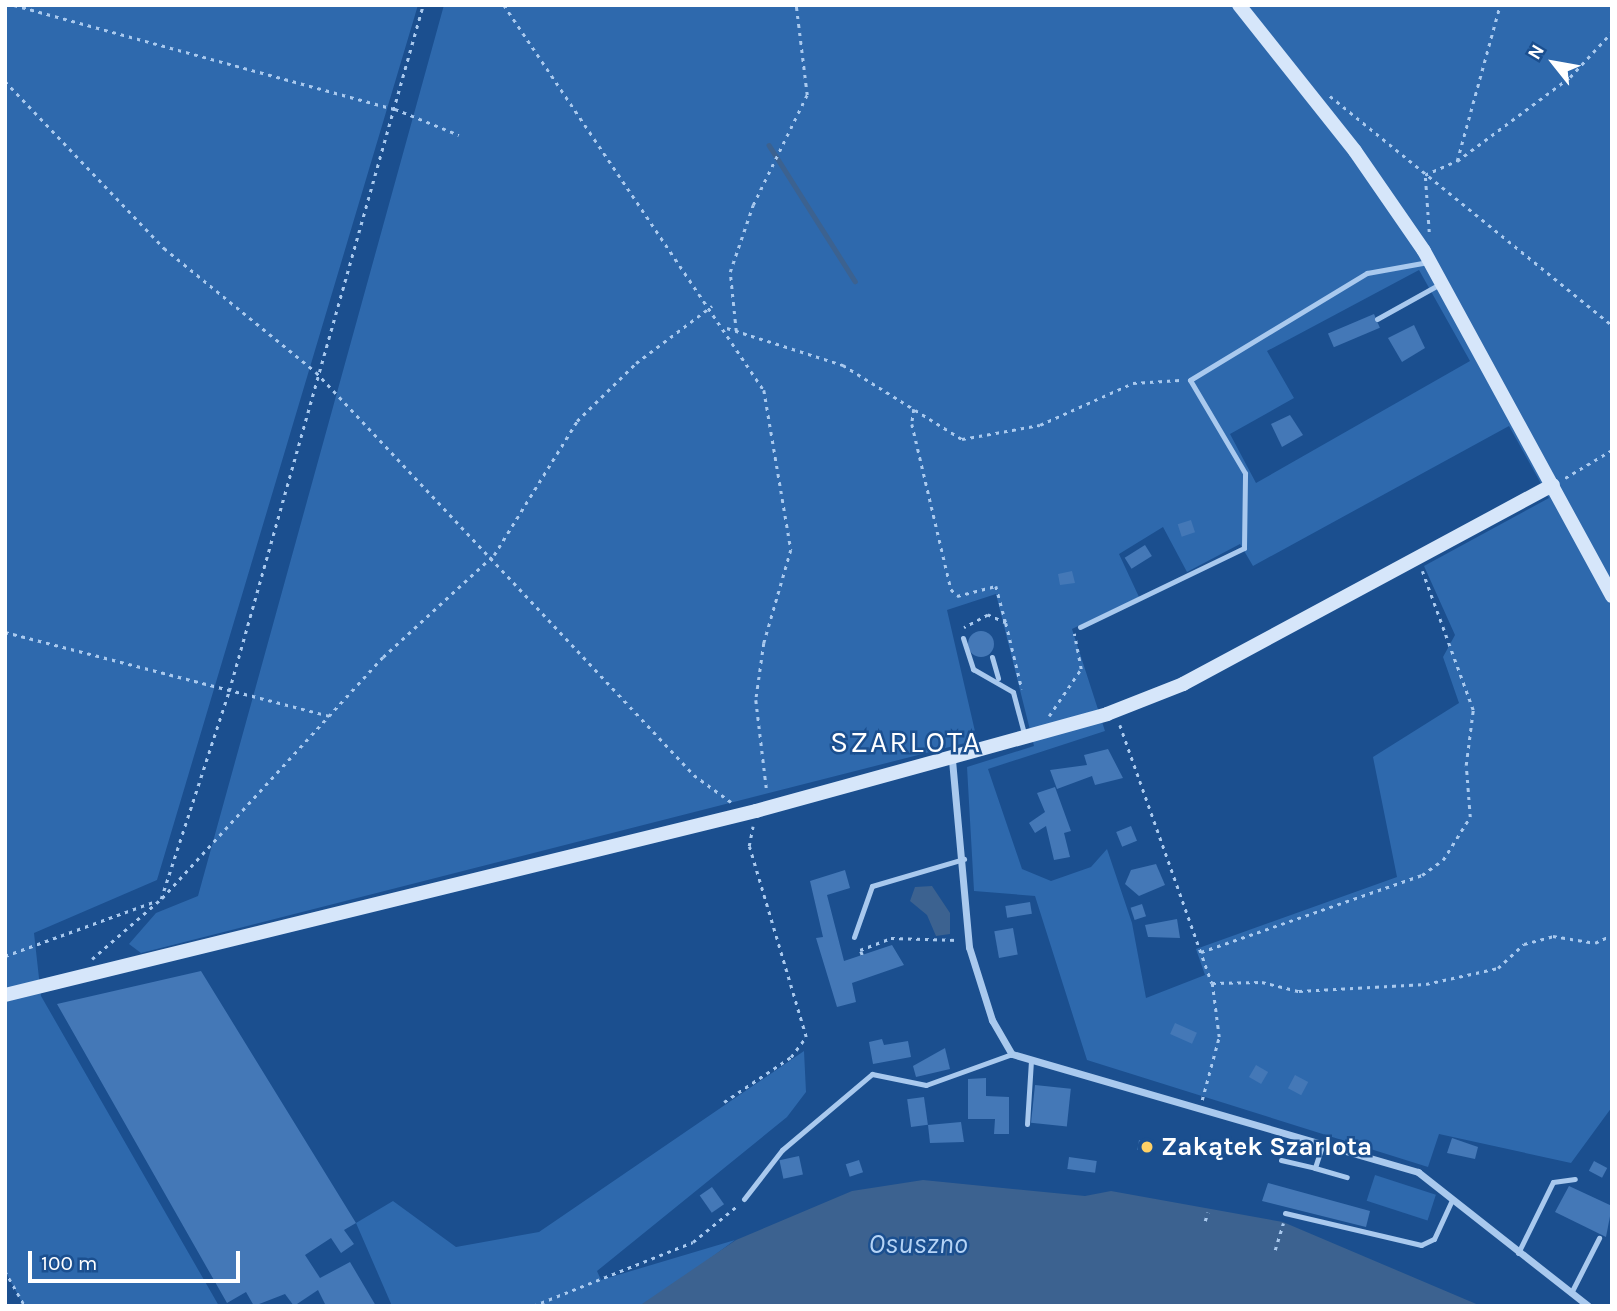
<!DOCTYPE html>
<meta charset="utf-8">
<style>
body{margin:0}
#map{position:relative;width:1617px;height:1311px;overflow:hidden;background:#1b4f8f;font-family:Karla,sans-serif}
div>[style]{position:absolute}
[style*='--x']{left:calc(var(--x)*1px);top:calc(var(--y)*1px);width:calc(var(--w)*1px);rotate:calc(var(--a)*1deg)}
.green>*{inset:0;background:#2e69ad;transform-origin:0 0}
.water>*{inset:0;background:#3c6290}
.stream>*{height:4.5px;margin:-2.25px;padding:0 2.25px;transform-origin:2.25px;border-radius:2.25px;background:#3c6290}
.building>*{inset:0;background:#4478b7;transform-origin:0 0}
.round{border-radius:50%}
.path>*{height:2.5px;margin-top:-1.25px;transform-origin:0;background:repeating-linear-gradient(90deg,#a9c9ee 0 3.5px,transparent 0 8.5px)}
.lane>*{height:5px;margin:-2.5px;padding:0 2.5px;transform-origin:2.5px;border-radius:2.5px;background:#a9c9ee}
.street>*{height:7px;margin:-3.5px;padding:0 3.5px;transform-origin:3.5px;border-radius:3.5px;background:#a9c9ee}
.secondary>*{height:14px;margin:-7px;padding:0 7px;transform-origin:7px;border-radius:7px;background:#d6e6fa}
.dots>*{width:19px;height:19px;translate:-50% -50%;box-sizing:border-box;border:4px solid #1b4f8f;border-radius:50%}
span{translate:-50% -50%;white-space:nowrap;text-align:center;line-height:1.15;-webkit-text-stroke:5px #1b4f8f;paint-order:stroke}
.poi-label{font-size:26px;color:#fff;font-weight:700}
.left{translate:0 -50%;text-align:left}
.water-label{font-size:28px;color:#b5d3f5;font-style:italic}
.quarter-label{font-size:30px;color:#fff;letter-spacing:2px}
.frame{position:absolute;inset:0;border:7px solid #fff;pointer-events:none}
.north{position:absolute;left:1519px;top:28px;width:70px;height:70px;-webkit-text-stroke:5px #1b4f8f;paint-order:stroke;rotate:301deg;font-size:19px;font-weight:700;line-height:28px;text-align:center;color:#fff}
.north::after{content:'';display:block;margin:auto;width:24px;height:32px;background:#fff;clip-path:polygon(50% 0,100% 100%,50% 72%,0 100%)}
.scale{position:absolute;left:28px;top:1251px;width:212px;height:32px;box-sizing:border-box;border:4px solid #fff;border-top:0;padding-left:9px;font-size:21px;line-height:24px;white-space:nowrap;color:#fff;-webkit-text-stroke:5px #1b4f8f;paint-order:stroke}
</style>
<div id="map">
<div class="green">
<div style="clip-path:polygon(5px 5px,418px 5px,157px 880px,34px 933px,41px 996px,219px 1306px,24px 1306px,5px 1271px)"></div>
<div style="clip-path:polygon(evenodd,444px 5px,1612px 5px,1612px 1107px,1571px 1163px,1439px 1134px,1428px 1167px,1087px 1060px,1035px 896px,974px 891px,967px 767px,1034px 746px,996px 594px,947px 610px,977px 740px,141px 953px,129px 944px,156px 913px,198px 896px,444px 5px,1419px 270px,1470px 361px,1256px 483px,1230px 434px,1294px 398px,1267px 351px,1419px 270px,444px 5px,1509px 426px,1549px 498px,1424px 566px,1455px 635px,1443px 657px,1459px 703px,1373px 757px,1397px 877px,1196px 949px,1205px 975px,1146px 998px,1132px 923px,1107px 849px,1091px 867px,1051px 881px,1022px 869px,988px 769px,1105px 731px,1072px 629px,1139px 597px,1119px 554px,1163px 527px,1187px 572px,1240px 544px,1253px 566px,1509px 426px)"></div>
<div style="clip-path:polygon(804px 1051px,806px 1092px,787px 1117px,597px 1271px,601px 1280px,735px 1240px,662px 1294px,639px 1306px,392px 1306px,356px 1223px,393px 1201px,456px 1247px,539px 1232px)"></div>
<div style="left:1375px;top:1175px;width:64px;height:27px;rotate:18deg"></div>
</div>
<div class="water">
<div style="clip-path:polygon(932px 886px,950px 913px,950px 934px,936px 936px,927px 915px,910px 901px,915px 887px)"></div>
<div style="clip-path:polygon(923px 1180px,1085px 1196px,1111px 1191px,1283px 1222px,1481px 1306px,639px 1306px,736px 1240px,852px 1191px)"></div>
</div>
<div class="stream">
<div style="--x:769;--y:145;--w:161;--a:57.7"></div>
</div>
<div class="building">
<div style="left:1374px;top:314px;width:15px;height:50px;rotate:67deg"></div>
<div style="clip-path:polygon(1414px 325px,1425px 348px,1402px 362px,1388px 338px)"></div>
<div style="clip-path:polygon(1290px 415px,1303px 435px,1282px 447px,1271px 424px)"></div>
<div style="left:1191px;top:520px;width:13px;height:14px;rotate:72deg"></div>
<div style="left:1145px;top:545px;width:13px;height:24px;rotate:58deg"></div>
<div style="clip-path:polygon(1072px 571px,1075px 583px,1060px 585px,1058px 574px)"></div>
<div class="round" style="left:968px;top:631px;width:26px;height:26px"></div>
<div style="clip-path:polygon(1108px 749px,1123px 778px,1095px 785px,1092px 776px,1057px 789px,1050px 770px,1087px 765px,1084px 755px)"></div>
<div style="clip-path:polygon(1055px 787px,1071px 831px,1064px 833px,1070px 857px,1054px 860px,1046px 826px,1035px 833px,1029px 823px,1045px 812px,1037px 793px)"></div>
<div style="left:1131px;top:826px;width:16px;height:16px;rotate:68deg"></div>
<div style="clip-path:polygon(1156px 864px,1165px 885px,1139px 896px,1125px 884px,1131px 870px)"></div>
<div style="clip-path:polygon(845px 870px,850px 888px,827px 895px,844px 961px,892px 945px,904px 965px,852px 983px,856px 1002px,837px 1007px,816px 938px,823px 937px,810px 881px)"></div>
<div style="left:1030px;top:902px;width:12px;height:25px;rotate:81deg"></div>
<div style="left:1142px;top:904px;width:13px;height:12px;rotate:72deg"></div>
<div style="clip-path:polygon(1177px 919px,1180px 938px,1148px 937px,1145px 925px)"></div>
<div style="left:1013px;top:928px;width:27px;height:19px;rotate:80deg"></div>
<div style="clip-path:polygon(201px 971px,356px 1223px,344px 1230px,354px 1244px,341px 1253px,331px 1238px,305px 1255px,320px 1278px,350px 1262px,376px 1306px,326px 1306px,318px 1290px,294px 1306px,285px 1294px,254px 1306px,246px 1292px,227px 1303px,57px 1004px)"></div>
<div style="left:1175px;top:1023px;width:24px;height:12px;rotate:24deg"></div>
<div style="clip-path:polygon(882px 1039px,884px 1045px,908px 1041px,911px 1057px,873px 1064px,869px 1042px)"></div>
<div style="clip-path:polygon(945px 1048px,950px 1069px,916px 1077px,913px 1066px)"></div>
<div style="left:1256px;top:1065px;width:14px;height:14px;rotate:30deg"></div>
<div style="left:1295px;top:1075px;width:15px;height:15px;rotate:28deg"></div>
<div style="clip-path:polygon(986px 1078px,986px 1096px,1009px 1097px,1009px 1134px,994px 1134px,995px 1119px,968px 1119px,968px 1079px)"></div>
<div style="left:1035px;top:1085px;width:36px;height:38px;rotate:6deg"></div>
<div style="left:924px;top:1097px;width:28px;height:17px;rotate:82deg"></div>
<div style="clip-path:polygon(961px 1122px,964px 1142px,930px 1143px,928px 1125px)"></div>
<div style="clip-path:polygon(1452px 1138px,1478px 1147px,1475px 1159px,1447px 1153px)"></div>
<div style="left:1139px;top:1140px;width:17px;height:10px;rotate:10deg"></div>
<div style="left:799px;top:1156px;width:19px;height:20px;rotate:78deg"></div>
<div style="left:1069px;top:1157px;width:28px;height:12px;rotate:8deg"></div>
<div style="left:859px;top:1160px;width:13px;height:14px;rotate:72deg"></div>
<div style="left:1594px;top:1161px;width:15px;height:11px;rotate:28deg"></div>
<div style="clip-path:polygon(1268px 1183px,1370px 1211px,1366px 1227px,1262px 1201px)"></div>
<div style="clip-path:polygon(1569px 1186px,1612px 1206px,1606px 1237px,1555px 1212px)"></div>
<div style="left:712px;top:1187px;width:21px;height:15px;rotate:55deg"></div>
</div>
<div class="path">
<div style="--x:14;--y:5;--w:395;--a:15.3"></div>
<div style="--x:395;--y:109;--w:69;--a:22.1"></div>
<div style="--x:504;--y:5;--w:465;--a:56"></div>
<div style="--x:764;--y:390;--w:162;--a:80.4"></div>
<div style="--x:791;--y:550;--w:97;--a:106.2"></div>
<div style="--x:764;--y:643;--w:58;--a:98"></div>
<div style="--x:756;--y:700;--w:93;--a:83.2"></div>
<div style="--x:5;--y:81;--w:231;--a:46.4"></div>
<div style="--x:164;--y:248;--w:196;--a:39.2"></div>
<div style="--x:316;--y:372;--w:553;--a:46.83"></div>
<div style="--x:694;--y:775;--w:46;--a:36.1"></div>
<div style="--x:1330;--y:96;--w:363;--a:39.1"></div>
<div style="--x:1457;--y:161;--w:162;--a:-74.6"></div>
<div style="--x:1429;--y:232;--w:57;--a:-94"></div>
<div style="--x:1425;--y:175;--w:35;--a:-24"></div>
<div style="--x:1457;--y:161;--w:141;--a:-36.6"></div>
<div style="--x:1570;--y:77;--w:62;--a:-47"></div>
<div style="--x:727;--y:328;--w:122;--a:17.7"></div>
<div style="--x:843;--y:365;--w:140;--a:31.9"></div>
<div style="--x:962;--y:439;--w:79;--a:-10.2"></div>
<div style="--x:1040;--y:425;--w:102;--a:-24.3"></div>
<div style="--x:1133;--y:383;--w:47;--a:-3.7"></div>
<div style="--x:736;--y:331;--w:59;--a:-95.8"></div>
<div style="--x:730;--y:272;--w:71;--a:-71.1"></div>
<div style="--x:753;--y:205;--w:123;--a:-63.9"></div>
<div style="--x:807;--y:95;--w:91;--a:-97"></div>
<div style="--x:914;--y:409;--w:15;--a:98"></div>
<div style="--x:912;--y:424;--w:170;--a:76.7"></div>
<div style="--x:951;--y:589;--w:9;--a:49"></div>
<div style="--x:957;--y:596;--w:40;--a:-14.4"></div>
<div style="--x:996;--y:586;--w:38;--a:75"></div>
<div style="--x:1006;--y:623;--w:20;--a:-156"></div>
<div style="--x:988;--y:615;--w:27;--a:152"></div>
<div style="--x:1565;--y:478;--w:55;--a:-30.8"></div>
<div style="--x:1006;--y:623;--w:68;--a:76.4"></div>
<div style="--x:5;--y:632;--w:336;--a:14.5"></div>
<div style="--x:1049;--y:716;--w:57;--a:-55.8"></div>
<div style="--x:1081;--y:669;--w:36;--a:-101"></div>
<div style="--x:1120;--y:725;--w:274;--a:70.4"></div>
<div style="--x:1212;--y:983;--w:50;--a:-1.1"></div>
<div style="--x:1262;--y:982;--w:38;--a:14"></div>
<div style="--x:1299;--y:991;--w:127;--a:-3.2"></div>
<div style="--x:1426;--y:984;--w:74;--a:-12.5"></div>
<div style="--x:1498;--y:968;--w:35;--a:-43"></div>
<div style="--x:1524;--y:944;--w:30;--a:-15"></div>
<div style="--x:1553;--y:936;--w:43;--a:9.5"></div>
<div style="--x:1595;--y:943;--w:19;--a:-25"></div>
<div style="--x:162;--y:898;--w:327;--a:-47.5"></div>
<div style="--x:383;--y:657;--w:151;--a:-42.6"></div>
<div style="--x:494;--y:555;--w:158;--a:-58.2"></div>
<div style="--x:577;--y:421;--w:83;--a:-44.5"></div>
<div style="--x:636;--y:363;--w:95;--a:-36.9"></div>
<div style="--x:1201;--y:952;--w:234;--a:-19.2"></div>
<div style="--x:1422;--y:875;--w:26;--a:-36"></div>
<div style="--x:1443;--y:860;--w:51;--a:-57.9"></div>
<div style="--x:1470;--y:817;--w:52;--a:-94.4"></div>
<div style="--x:1466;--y:765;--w:55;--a:-82.7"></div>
<div style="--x:1473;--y:710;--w:148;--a:-110.1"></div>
<div style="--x:862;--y:955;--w:5;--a:-112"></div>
<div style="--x:860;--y:950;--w:33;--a:-21"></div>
<div style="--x:891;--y:938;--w:67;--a:1.7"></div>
<div style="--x:5;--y:956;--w:161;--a:-20"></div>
<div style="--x:92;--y:959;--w:91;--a:-41"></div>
<div style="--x:161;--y:899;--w:219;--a:-71.9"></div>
<div style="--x:229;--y:691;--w:713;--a:-74.21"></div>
<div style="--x:1202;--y:1100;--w:65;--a:-74.9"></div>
<div style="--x:1219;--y:1037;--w:54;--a:-97.4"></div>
<div style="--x:724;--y:1102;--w:81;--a:-33.9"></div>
<div style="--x:791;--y:1057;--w:25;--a:-53"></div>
<div style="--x:806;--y:1037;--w:199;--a:-106.6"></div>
<div style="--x:749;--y:846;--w:20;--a:-79"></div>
<div style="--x:1205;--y:1221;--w:9;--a:-72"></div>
<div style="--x:1275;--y:1250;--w:28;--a:-73"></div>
<div style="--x:5;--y:1271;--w:40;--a:60.3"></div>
<div style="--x:533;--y:1306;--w:172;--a:-21.8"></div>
<div style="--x:693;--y:1242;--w:57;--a:-39.3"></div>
</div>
<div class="lane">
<div style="--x:1377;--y:319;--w:72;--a:-29.1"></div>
<div style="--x:1080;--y:627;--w:182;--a:-25.7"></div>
<div style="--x:1244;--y:548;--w:75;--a:-89.2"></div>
<div style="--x:1245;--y:473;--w:108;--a:-120.6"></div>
<div style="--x:1190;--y:380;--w:207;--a:-31.2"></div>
<div style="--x:1367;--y:273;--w:62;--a:-10.2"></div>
<div style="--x:963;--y:638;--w:33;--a:72"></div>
<div style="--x:973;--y:669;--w:46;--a:29.9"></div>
<div style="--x:1013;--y:692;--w:47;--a:75.1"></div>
<div style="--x:992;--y:657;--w:22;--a:74"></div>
<div style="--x:854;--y:937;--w:54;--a:-70.6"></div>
<div style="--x:872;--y:886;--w:96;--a:-16.4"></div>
<div style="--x:1027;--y:1124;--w:63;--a:-86.4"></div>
<div style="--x:1322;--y:1146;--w:23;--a:108"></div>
<div style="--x:1315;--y:1168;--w:33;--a:16"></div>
<div style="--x:1281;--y:1160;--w:35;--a:13"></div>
<div style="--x:744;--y:1199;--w:62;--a:-52.2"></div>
<div style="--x:782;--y:1150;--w:118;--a:-40.2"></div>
<div style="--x:872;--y:1074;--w:55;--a:11.5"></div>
<div style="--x:926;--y:1085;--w:91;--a:-19.8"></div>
<div style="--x:1285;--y:1213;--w:140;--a:13.2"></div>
<div style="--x:1421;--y:1245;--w:14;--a:-25"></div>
<div style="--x:1434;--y:1239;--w:41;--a:-65.3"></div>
<div style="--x:1518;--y:1253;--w:79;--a:-63.8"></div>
<div style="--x:1553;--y:1182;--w:22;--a:-8"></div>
<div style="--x:1571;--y:1293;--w:62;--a:-63"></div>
</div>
<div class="street">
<div style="--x:952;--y:760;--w:188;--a:84.8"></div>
<div style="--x:969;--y:947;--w:77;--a:72.5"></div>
<div style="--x:992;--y:1020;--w:39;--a:60"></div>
<div style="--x:1012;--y:1054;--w:423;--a:16.2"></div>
<div style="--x:1418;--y:1172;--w:216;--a:38.2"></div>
</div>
<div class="secondary">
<div style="--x:1239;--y:5;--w:186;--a:51.5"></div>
<div style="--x:1355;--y:151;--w:121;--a:55.4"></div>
<div style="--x:1424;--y:251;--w:393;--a:61.4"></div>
<div style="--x:5;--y:995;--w:773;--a:-13.77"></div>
<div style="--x:756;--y:811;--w:364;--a:-15.4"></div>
<div style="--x:1107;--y:714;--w:82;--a:-21.5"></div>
<div style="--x:1183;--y:684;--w:420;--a:-28.3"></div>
</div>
<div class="dots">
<div style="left:1147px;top:1147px;background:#ffd166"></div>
</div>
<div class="poi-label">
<span class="left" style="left:1161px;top:1147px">Zakątek Szarlota</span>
</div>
<div class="water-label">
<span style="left:918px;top:1244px">Osuszno</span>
</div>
<div class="quarter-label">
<span style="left:906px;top:742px">SZARLOTA</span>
</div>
<div class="frame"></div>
<div class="north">N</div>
<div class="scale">100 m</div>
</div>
